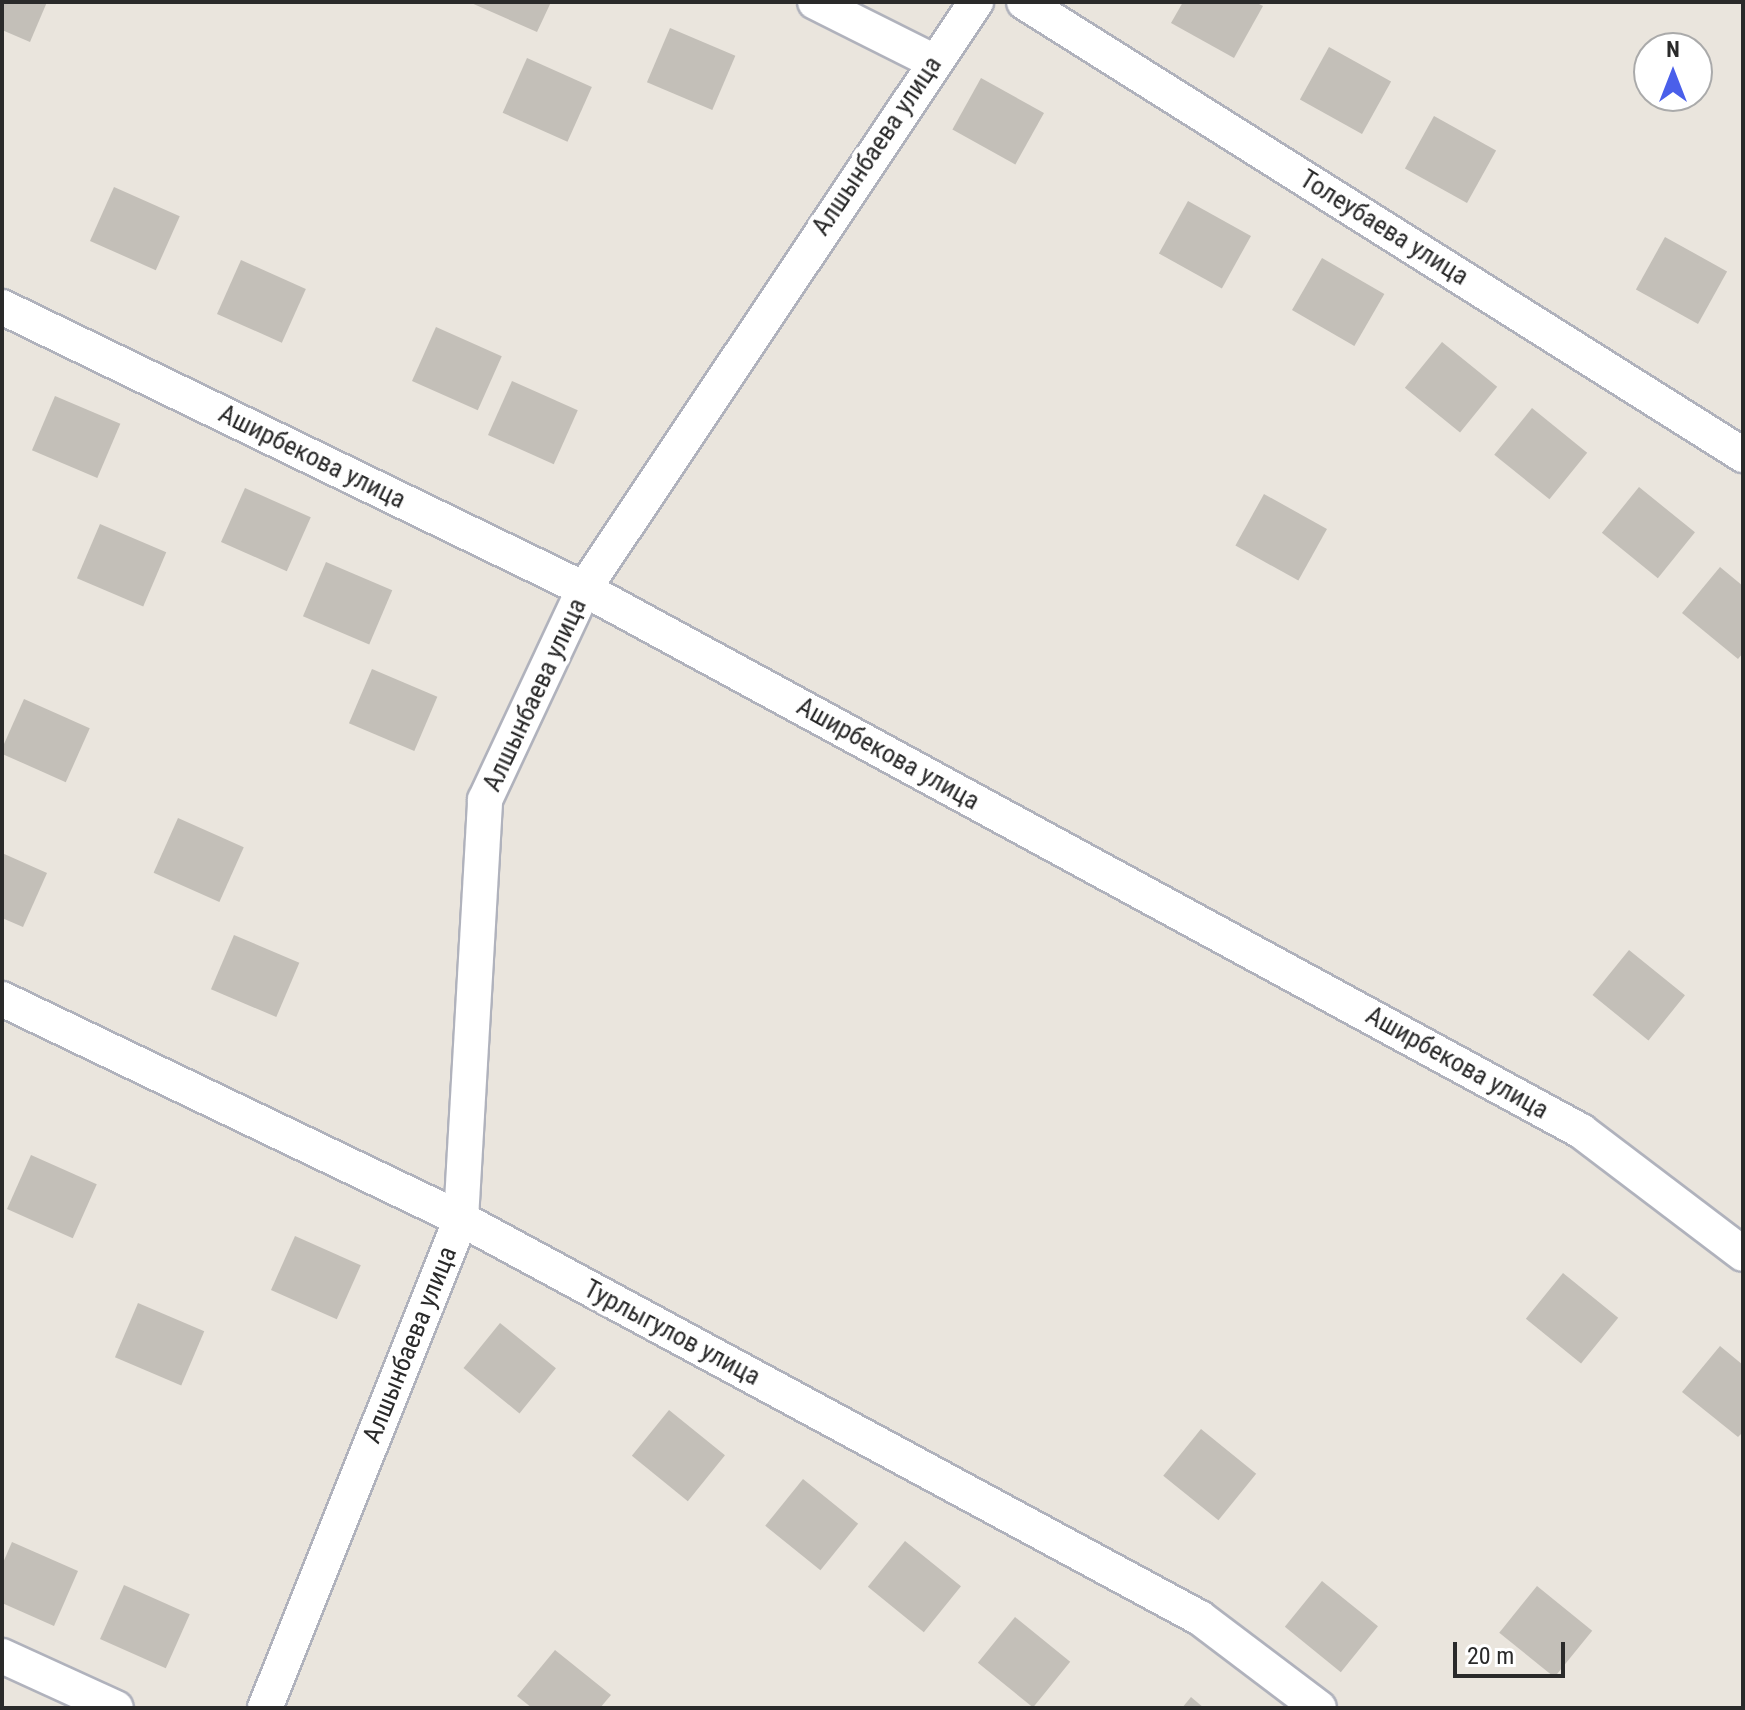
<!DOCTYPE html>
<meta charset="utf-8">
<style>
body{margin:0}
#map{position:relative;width:1745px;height:1710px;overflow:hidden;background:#eae5dd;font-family:"Roboto Condensed",sans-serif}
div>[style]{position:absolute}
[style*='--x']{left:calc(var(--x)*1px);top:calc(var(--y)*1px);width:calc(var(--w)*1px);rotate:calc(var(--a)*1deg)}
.building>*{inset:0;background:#c3bfb8;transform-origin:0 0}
.roads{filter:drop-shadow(2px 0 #b0b2bc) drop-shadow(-2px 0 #b0b2bc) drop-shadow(0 2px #b0b2bc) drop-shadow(0 -2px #b0b2bc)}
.minor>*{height:34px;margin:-17px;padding:0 17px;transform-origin:17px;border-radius:17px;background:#fff}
span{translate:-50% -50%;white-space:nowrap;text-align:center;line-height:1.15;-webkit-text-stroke:8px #fff;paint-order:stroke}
.street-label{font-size:26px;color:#2a2a2a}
.frame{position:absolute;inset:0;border:4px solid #2a2a2a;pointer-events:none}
.north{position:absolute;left:1633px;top:32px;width:80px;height:80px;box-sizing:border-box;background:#fff;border:2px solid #aaa;border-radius:50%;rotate:0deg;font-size:22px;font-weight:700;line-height:32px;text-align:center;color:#2a2a2a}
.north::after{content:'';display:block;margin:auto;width:28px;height:36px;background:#4a5fea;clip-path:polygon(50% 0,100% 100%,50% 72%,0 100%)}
.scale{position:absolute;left:1453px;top:1642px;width:112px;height:36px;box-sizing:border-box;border:4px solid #2a2a2a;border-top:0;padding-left:10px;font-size:24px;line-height:28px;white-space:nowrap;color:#2a2a2a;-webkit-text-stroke:6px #fff;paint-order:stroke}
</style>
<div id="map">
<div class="building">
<div style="clip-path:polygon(2px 2px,47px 2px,30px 42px,2px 30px)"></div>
<div style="clip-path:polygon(469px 2px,551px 2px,537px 32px)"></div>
<div style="clip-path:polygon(1183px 2px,1255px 2px,1263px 6px,1234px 58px,1171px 23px)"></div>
<div style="left:670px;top:28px;width:71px;height:59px;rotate:23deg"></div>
<div style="left:1329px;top:47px;width:71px;height:60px;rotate:29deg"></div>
<div style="left:527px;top:58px;width:71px;height:60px;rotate:24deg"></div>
<div style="left:981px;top:78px;width:72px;height:59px;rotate:29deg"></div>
<div style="left:1434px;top:116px;width:71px;height:60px;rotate:29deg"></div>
<div style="left:114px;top:187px;width:72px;height:59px;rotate:24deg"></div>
<div style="left:1188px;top:201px;width:72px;height:60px;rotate:29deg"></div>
<div style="left:1665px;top:237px;width:71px;height:60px;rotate:29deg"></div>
<div style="left:1322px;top:258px;width:72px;height:60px;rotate:30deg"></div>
<div style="left:241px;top:260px;width:71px;height:59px;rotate:24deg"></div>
<div style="left:436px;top:327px;width:72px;height:59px;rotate:24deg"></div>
<div style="left:1442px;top:342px;width:71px;height:59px;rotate:39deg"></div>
<div style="left:512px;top:381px;width:72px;height:59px;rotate:24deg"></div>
<div style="left:55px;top:396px;width:71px;height:59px;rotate:23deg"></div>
<div style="left:1532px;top:408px;width:71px;height:60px;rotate:39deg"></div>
<div style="left:1639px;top:487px;width:72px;height:59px;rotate:39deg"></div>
<div style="left:245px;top:488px;width:72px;height:59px;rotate:24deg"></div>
<div style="left:1264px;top:494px;width:72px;height:59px;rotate:29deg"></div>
<div style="left:100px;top:524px;width:72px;height:59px;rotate:23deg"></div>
<div style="left:326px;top:562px;width:72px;height:59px;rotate:23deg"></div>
<div style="clip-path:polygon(1720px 567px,1743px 586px,1743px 653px,1738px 659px,1682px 613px)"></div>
<div style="left:372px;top:669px;width:71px;height:59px;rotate:23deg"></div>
<div style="left:24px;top:699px;width:72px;height:59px;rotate:24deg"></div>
<div style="left:178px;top:818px;width:72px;height:60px;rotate:24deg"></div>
<div style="clip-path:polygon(2px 853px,47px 873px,23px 927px,2px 918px)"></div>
<div style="left:234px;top:935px;width:71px;height:59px;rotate:23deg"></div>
<div style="left:1629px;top:950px;width:72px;height:58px;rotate:39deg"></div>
<div style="left:31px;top:1155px;width:72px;height:59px;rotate:24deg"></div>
<div style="left:295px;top:1236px;width:72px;height:59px;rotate:24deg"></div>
<div style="left:1563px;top:1273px;width:71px;height:59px;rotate:39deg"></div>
<div style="left:138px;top:1303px;width:72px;height:59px;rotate:23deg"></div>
<div style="left:500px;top:1323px;width:72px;height:58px;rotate:39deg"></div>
<div style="clip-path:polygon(1720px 1346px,1743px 1365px,1743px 1432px,1738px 1437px,1682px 1392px)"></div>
<div style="left:669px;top:1410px;width:72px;height:59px;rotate:39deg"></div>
<div style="left:1201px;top:1429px;width:71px;height:60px;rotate:39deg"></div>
<div style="left:803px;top:1479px;width:71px;height:60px;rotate:39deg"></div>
<div style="left:905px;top:1541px;width:72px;height:59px;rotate:39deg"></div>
<div style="clip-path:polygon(12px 1542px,78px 1571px,54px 1626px,2px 1603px,2px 1565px)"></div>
<div style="left:1322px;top:1581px;width:72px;height:59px;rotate:39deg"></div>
<div style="left:124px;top:1585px;width:72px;height:59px;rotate:24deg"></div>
<div style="left:1537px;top:1586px;width:71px;height:60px;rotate:39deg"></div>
<div style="left:1015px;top:1617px;width:71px;height:59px;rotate:39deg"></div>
<div style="clip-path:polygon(555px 1650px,611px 1695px,600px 1708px,532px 1708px,517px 1696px)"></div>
<div style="clip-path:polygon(1191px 1697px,1204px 1708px,1182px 1708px)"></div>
</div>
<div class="roads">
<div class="minor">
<div style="--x:815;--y:2;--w:132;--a:26.6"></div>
<div style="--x:1024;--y:2;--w:850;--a:32.21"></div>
<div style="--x:2;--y:307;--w:647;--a:25.85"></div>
<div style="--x:584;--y:589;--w:1135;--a:28.53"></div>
<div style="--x:1581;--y:1131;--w:203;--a:37.2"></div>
<div style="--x:2;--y:999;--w:509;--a:25.61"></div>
<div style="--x:461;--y:1219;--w:840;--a:28.37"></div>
<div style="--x:1200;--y:1618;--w:149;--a:37.1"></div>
<div style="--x:2;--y:1656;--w:125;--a:24.5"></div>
<div style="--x:265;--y:1708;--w:527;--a:-68.16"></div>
<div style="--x:461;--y:1219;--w:420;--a:-86.7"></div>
<div style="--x:485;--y:800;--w:233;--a:-64.9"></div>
<div style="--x:584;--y:589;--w:706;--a:-56.26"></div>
</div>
</div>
<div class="street-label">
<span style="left:877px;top:146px;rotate:-56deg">Алшынбаева улица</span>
<span style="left:1384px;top:228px;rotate:32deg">Толеубаева улица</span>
<span style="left:312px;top:457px;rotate:26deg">Аширбекова улица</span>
<span style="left:535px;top:695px;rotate:-65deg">Алшынбаева улица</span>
<span style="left:888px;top:754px;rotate:29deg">Аширбекова улица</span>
<span style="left:1457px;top:1063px;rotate:29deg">Аширбекова улица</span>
<span style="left:672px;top:1333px;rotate:28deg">Турлыгулов улица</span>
<span style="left:410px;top:1345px;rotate:-68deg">Алшынбаева улица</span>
</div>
<div class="frame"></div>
<div class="north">N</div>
<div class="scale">20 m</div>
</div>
